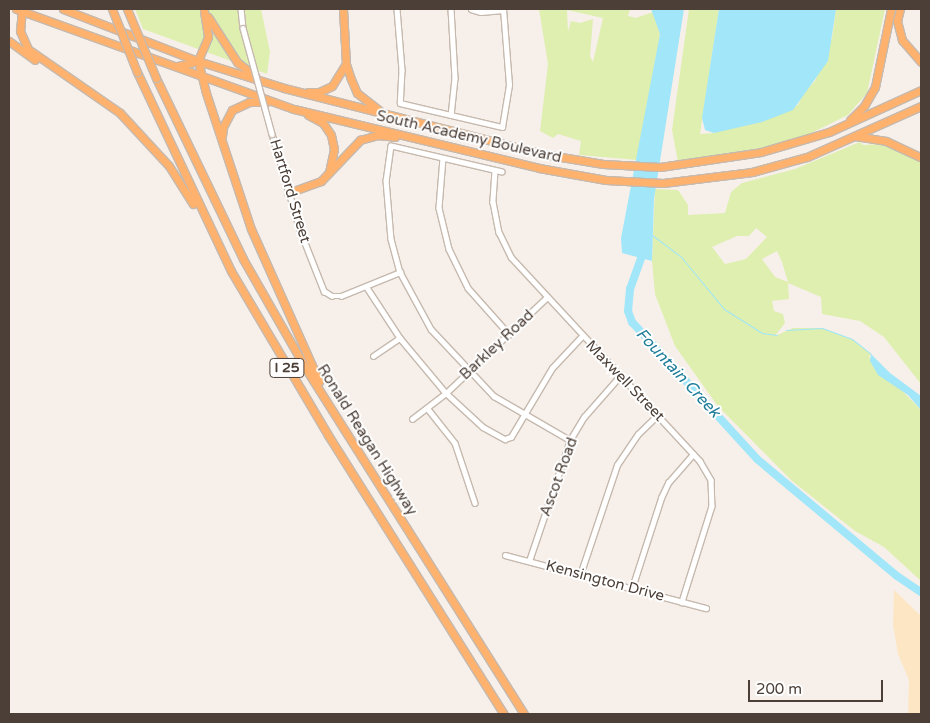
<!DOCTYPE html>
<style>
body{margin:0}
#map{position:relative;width:930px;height:723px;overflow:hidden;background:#f7f0ea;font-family:"Varela Round",sans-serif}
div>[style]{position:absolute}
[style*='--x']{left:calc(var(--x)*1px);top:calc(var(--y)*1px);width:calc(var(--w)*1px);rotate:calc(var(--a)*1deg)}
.green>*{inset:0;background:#deefaf}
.sand>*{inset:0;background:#fde6c3}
.water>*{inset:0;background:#a1e6f9}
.stream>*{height:1px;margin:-0.5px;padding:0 0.5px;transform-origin:0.5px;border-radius:0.5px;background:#a1e6f9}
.river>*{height:8px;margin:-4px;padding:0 4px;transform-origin:4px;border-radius:4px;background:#a1e6f9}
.roads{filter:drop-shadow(1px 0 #c6b9ae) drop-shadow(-1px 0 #c6b9ae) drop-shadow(0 1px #c6b9ae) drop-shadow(0 -1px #c6b9ae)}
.minor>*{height:4.5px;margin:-2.25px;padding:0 2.25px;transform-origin:2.25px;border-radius:2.25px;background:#fff}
.highway>*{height:7px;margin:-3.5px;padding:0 3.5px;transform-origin:3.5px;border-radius:3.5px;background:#ffb26d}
.bridges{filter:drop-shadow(1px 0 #c6b9ae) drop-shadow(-1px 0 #c6b9ae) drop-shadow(0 1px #c6b9ae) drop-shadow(0 -1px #c6b9ae)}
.minor-bridge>*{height:4.5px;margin:-2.25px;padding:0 2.25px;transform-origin:2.25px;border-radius:2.25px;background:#fff}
.highway-bridge>*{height:7px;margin:-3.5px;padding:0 3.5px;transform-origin:3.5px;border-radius:3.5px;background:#ffb26d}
span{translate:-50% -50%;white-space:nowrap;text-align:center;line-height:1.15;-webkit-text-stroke:4px #fff;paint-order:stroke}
.shield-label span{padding:1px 4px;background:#fff;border:1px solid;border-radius:4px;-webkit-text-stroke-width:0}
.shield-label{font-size:14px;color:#4c3f37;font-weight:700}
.street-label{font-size:15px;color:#4c3f37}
.water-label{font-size:16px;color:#1e7d99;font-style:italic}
.frame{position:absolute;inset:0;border:10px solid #4c3f37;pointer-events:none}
.scale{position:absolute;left:748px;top:680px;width:135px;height:22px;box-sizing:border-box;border:2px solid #4c3f37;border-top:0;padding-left:6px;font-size:15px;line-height:18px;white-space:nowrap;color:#4c3f37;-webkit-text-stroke:4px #fff;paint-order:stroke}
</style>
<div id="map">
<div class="green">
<div style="clip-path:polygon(135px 9px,261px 9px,270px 52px,267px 74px,143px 29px)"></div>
<div style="clip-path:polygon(evenodd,539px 9px,630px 9px,628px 16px,636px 18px,653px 12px,660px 34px,637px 160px,579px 155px,581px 141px,558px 134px,553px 138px,540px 131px,548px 64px,539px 9px,567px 10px,603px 18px,593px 62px,590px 56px,593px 19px,580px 23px,571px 21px,568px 32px,567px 10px)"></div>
<div style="clip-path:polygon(689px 9px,719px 9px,700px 134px,714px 133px,798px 105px,804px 92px,815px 81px,832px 38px,836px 9px,885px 9px,867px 93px,848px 115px,803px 137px,758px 151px,678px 162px,672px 130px)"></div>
<div style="clip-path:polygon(evenodd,860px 142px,863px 145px,883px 144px,921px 162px,921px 384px,884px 337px,860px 321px,822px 314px,821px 297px,788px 283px,789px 299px,772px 301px,774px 311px,783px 314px,785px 323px,775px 336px,793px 328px,822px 328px,852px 339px,871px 354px,869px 357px,921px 410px,921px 581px,884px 547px,855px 531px,791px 480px,717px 405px,675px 346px,655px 294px,652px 261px,655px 189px,678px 190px,688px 205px,688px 215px,725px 213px,731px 192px,742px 183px,795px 169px,860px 142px,756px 228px,767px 237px,746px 259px,725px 264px,712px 247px,737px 236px,749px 236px,756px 228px,860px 142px,777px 251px,782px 262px,788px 282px,775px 277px,762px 259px,777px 251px)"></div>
</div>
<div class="sand">
<div style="clip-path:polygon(894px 590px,921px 616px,921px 714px,908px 714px,909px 680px,898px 654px,893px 625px)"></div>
</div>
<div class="water">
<div style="clip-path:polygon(651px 9px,684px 9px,654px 199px,652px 261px,622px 253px,621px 238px,660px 34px)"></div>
<div style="clip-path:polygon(719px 9px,836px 9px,828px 61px,793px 110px,762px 122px,714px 133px,705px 130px,702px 118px)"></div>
<div style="clip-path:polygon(871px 354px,890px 373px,921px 396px,921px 410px,908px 395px,878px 375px,870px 361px)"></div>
</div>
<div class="stream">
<div style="--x:652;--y:235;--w:38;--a:37"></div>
<div style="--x:682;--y:258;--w:66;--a:50.5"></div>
<div style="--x:724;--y:309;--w:45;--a:32.3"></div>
<div style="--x:762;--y:333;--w:15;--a:8"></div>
<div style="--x:786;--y:330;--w:36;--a:-3"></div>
<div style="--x:822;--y:328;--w:32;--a:20"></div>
<div style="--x:852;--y:339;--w:24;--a:38"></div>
</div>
<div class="river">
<div style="--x:644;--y:250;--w:41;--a:109.7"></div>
<div style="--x:630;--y:289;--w:22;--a:95"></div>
<div style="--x:628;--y:311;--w:12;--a:70"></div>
<div style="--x:632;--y:322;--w:185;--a:47.6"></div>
<div style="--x:757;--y:459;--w:182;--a:39.9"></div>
<div style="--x:897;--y:576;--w:29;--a:34"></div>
</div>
<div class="roads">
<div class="minor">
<div style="--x:241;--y:9;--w:19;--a:84"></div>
<div style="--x:397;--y:9;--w:61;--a:85.3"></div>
<div style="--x:402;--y:70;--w:33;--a:93"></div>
<div style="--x:400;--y:103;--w:105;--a:13.2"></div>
<div style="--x:502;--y:127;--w:43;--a:-80.5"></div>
<div style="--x:509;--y:85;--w:76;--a:-94.5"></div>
<div style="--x:451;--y:9;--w:69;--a:86.7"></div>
<div style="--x:455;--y:78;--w:37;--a:96"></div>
<div style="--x:471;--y:9;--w:10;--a:17"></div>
<div style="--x:481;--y:12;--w:22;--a:-5"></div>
<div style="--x:272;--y:134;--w:100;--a:73.7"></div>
<div style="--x:300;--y:230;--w:66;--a:68.5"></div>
<div style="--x:324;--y:291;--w:9;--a:32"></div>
<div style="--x:332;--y:296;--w:9;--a:0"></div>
<div style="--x:341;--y:296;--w:64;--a:-22.1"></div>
<div style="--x:443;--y:158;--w:50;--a:94.6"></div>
<div style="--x:439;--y:208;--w:42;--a:76.3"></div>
<div style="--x:449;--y:249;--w:43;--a:64"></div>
<div style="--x:468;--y:288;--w:62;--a:48.3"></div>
<div style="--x:495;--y:171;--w:31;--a:94"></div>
<div style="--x:493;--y:202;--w:31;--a:79"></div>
<div style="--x:499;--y:232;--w:28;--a:64"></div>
<div style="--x:511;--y:257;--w:278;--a:47.2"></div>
<div style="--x:700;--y:461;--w:22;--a:60"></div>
<div style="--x:711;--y:480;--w:26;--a:88"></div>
<div style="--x:712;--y:506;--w:101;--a:107.4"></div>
<div style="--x:502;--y:172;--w:114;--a:-166.8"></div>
<div style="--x:391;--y:146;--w:34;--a:98"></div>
<div style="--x:386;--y:180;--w:59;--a:85.2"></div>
<div style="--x:391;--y:239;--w:34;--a:75"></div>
<div style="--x:400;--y:272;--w:65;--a:61.5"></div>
<div style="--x:431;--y:329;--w:92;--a:46.8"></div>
<div style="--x:494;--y:396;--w:88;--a:30.1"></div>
<div style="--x:366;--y:286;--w:62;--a:56.8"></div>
<div style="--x:400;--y:338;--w:72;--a:50.1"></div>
<div style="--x:446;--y:393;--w:50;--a:42.6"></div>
<div style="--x:483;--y:427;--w:25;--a:29"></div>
<div style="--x:505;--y:439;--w:6;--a:-18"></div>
<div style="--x:511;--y:437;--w:80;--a:-59.3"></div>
<div style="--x:552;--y:368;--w:44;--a:-46.8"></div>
<div style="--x:373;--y:356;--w:32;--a:-34"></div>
<div style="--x:428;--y:409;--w:43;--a:51.5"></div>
<div style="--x:455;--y:443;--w:63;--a:71.6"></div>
<div style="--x:412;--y:419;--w:43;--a:-37.4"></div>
<div style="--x:446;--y:393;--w:139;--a:-43.5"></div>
<div style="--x:505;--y:555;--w:208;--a:14.8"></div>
<div style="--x:529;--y:561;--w:128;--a:-71.3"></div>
<div style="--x:570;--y:440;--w:27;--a:-59"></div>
<div style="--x:584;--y:417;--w:55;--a:-48.7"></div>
<div style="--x:580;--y:575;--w:116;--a:-71.4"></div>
<div style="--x:617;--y:465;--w:37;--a:-56"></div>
<div style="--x:638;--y:434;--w:28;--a:-44"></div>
<div style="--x:632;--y:588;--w:95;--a:-72.1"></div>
<div style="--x:661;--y:498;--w:17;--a:-65"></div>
<div style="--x:668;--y:483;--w:38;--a:-49"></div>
</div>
<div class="highway">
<div style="--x:16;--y:9;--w:295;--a:19.8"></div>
<div style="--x:294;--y:109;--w:252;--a:13.5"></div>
<div style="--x:539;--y:168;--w:68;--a:10.2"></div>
<div style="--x:606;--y:180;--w:57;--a:3"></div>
<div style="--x:663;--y:183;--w:90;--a:-7"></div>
<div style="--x:752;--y:172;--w:57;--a:-15.3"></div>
<div style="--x:807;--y:157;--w:125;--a:-24.1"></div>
<div style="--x:22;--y:9;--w:22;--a:95"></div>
<div style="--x:20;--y:31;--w:20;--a:66"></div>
<div style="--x:28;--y:49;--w:112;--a:34.8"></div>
<div style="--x:120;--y:113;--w:72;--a:47.2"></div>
<div style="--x:169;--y:166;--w:45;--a:57.7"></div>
<div style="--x:63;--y:9;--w:145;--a:21.1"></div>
<div style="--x:198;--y:61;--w:90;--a:17.4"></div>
<div style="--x:284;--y:88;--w:267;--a:14.3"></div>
<div style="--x:543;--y:154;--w:61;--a:9.5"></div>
<div style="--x:603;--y:164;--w:57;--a:3"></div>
<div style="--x:660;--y:167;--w:102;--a:-8.4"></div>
<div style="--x:761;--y:152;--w:71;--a:-16.4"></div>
<div style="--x:829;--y:132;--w:101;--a:-24.5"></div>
<div style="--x:343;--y:9;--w:55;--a:86.9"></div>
<div style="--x:346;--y:64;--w:16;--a:72"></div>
<div style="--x:351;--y:79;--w:15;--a:67"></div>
<div style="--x:357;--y:93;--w:28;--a:38"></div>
<div style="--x:900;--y:9;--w:12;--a:104"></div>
<div style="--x:897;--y:21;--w:20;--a:75"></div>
<div style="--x:902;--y:40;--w:29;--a:49"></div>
<div style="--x:204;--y:11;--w:26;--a:81"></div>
<div style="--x:208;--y:37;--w:26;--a:113"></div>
<div style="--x:198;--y:61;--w:33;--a:76"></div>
<div style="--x:206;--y:93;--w:143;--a:71.7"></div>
<div style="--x:251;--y:229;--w:167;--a:65.9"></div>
<div style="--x:208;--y:17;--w:54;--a:57.2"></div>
<div style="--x:237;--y:62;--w:23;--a:38"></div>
<div style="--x:9;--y:41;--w:32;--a:36"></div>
<div style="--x:178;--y:66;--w:21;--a:-14"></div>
<div style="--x:137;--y:72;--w:220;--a:64.7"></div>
<div style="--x:231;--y:271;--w:191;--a:59.4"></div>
<div style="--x:328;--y:435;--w:330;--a:57.8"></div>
<div style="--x:156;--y:78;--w:201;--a:64.3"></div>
<div style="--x:243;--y:259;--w:127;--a:60.2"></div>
<div style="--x:306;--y:369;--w:408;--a:57.7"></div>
<div style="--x:308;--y:92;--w:11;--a:0"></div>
<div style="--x:319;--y:92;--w:14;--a:-25"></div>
<div style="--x:332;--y:86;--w:26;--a:-58"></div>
<div style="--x:308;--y:115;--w:17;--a:28"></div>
<div style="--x:323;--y:123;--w:14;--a:56"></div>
<div style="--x:331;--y:135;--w:14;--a:78"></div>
<div style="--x:334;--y:149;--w:24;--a:102"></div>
<div style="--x:850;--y:120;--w:20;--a:-45"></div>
<div style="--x:864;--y:106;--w:22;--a:-60"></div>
<div style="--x:875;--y:87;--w:80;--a:-78.4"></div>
<div style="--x:222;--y:136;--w:9;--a:-84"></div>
<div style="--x:223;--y:127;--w:19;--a:-62"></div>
<div style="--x:232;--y:110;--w:19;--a:-25"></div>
<div style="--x:249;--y:102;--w:17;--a:0"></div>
<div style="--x:855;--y:136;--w:31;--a:9"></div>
<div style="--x:886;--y:141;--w:38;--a:25"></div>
<div style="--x:288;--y:193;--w:35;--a:-20"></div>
<div style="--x:321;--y:181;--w:57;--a:-46.4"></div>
<div style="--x:360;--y:140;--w:18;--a:-16"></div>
<div style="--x:377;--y:135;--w:18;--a:6"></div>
</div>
</div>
<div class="bridges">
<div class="minor-bridge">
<div style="--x:243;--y:28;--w:110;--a:74.7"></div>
</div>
<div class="highway-bridge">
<div style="--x:112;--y:9;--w:68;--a:68.4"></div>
<div style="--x:127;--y:9;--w:75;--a:67.2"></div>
</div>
</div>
<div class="shield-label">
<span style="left:287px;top:368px">I 25</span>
</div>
<div class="street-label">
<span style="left:469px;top:137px;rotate:13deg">South Academy Boulevard</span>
<span style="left:290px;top:191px;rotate:73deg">Hartford Street</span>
<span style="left:497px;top:345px;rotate:-43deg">Barkley Road</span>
<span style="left:625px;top:381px;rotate:46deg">Maxwell Street</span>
<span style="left:367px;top:440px;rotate:58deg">Ronald Reagan Highway</span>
<span style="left:559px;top:477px;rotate:-70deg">Ascot Road</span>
<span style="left:605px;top:581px;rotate:15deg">Kensington Drive</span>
</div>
<div class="water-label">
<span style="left:678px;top:373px;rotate:47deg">Fountain Creek</span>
</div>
<div class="frame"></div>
<div class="scale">200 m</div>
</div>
